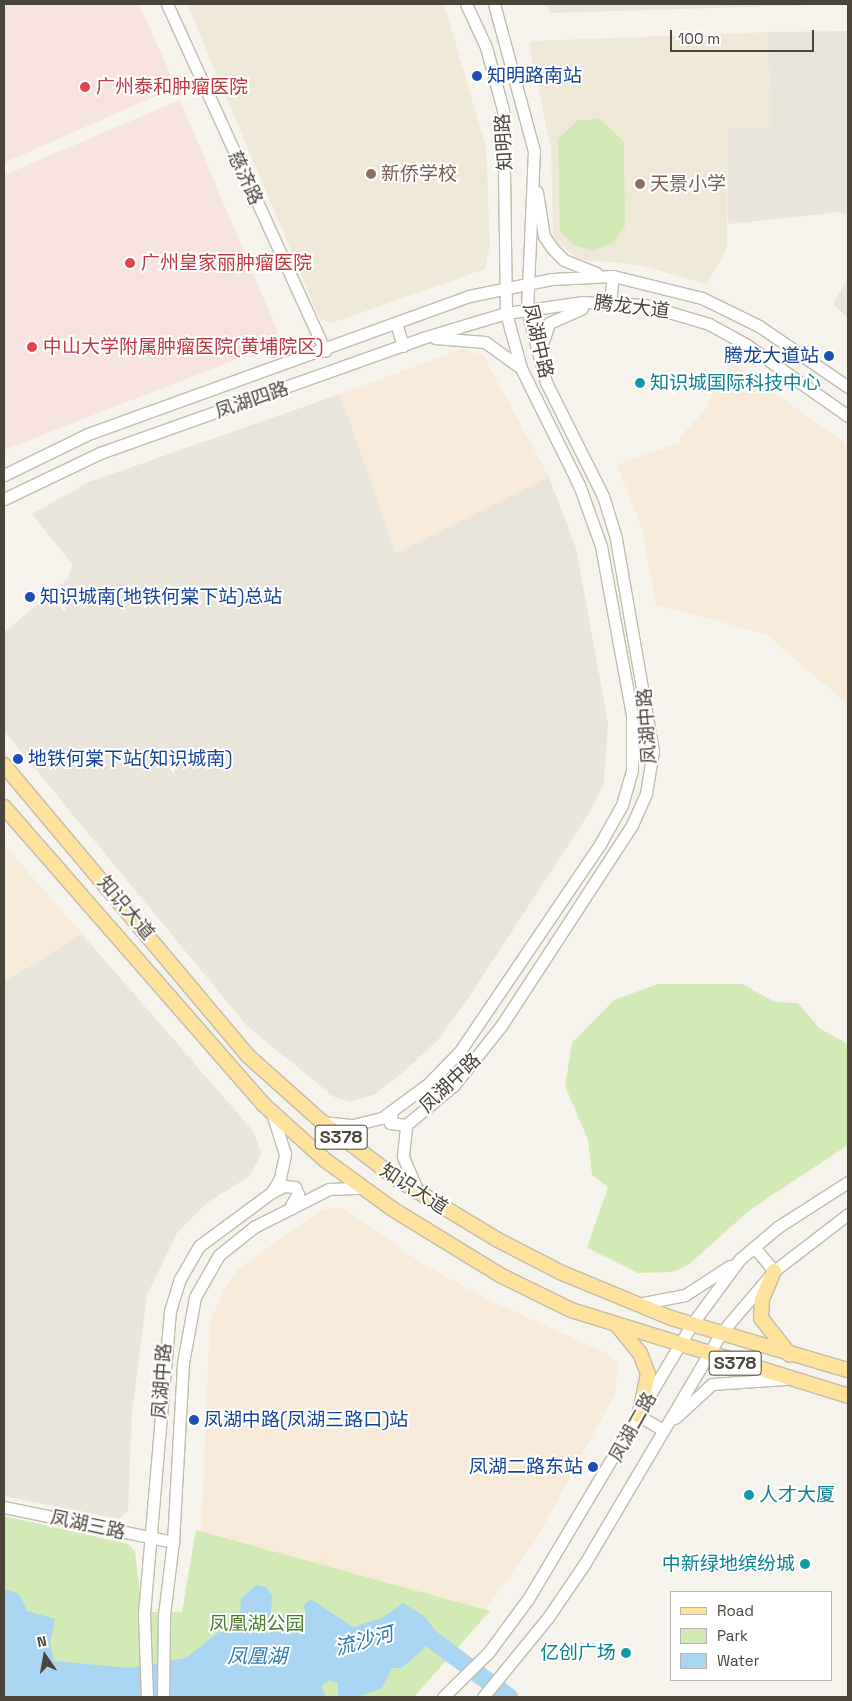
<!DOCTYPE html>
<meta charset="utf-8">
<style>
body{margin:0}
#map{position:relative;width:852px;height:1701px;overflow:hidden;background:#f6f3ec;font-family:"Space Grotesk","Noto Sans SC",sans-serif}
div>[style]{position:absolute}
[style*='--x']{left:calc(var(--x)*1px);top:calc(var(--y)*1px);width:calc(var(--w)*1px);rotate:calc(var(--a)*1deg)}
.residential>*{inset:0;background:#eae5da}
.commercial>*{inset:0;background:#f7ead8}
.education>*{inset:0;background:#efe8d6}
.medical>*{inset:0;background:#f6e3e0}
.green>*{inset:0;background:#d2eab5}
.water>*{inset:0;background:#a9d4f2}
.river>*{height:18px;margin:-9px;padding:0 9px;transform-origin:9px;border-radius:9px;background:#a9d4f2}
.roads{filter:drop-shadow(1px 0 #c2bbae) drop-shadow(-1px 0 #c2bbae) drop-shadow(0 1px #c2bbae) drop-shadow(0 -1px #c2bbae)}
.minor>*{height:11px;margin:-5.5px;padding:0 5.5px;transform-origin:5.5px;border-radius:5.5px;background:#fff}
.major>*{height:14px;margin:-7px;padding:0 7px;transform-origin:7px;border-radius:7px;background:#ffe39c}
.dots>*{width:14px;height:14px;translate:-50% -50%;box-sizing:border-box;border:2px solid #fff;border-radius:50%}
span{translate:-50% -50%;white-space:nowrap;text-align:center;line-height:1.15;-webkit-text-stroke:4px #fff;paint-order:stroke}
.shield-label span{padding:1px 4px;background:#fff;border:1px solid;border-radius:4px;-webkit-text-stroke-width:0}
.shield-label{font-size:18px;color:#4b4439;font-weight:700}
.transit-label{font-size:19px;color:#164399}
.left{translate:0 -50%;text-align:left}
.right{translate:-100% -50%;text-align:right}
.health-label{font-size:19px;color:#be3a42}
.street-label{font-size:19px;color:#4b4439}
.education-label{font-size:19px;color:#785e54}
.culture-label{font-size:19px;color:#0d838f}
.park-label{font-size:19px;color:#4a7f2a}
.water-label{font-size:20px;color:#2e7ab2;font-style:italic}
.frame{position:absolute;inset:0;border:5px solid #4b4439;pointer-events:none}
.legend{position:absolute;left:670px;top:1591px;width:162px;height:90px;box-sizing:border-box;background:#fff;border:1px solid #b7b4b0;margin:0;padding:6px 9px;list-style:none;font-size:15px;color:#4b4439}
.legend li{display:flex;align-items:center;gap:10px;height:25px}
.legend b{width:25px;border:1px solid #b7b4b0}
.north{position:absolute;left:20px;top:1631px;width:50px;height:50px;-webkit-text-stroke:4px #fff;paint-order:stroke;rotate:348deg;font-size:14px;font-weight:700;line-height:20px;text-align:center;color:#4b4439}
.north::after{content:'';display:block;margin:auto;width:18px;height:22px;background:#4b4439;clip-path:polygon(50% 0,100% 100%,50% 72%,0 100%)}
.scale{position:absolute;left:670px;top:30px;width:144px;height:22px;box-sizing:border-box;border:2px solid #4b4439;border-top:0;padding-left:6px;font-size:15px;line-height:18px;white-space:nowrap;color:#4b4439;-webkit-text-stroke:4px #fff;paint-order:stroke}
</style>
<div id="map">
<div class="residential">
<div style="clip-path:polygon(546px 4px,845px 4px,551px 13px)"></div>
<div style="clip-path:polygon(848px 31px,848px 216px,840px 212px,728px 224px,728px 127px,771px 126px,768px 32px)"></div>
<div style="clip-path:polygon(848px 278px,848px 318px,833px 304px)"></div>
<div style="clip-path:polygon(340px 394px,396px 553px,549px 477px,576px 548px,608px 723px,604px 783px,590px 812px,465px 1003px,438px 1040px,401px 1074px,375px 1094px,350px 1102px,334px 1097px,247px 1026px,4px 731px,4px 632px,68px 579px,72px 564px,32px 514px,89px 482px)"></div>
<div style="clip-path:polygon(82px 934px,254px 1132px,261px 1154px,250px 1176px,208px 1202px,177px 1233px,147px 1295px,132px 1412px,128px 1511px,119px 1519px,4px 1496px,4px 982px)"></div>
</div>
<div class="commercial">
<div style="clip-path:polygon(462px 349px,483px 355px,549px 477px,396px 553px,340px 394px)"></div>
<div style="clip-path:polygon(733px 363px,848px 445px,848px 705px,766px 634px,656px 605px,642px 528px,617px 465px,681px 442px,680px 437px,707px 408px,719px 379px)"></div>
<div style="clip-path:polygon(4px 844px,82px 934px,4px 982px)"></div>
<div style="clip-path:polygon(343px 1208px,423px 1264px,489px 1300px,608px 1354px,618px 1365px,615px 1394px,537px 1538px,485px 1610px,201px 1531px,210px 1322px,224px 1290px,239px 1268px,324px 1209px)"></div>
</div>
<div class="education">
<div style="clip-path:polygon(187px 4px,444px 4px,486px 147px,490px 245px,485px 269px,332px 323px,320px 319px)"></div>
<div style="clip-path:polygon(768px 32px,771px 126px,728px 128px,727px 248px,707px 284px,639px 265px,579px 259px,553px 240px,551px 149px,529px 45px,532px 41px)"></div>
</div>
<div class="medical">
<div style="clip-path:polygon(4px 4px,139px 4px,173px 80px,160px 94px,4px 163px)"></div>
<div style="clip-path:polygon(180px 100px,277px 330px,276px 344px,4px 450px,4px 175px)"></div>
</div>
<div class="green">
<div style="clip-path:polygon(600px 119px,624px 142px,625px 227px,612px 243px,593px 250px,574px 245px,560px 231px,558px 139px,578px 120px)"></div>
<div style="clip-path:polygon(658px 984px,742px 984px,775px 1002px,798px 1003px,820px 1029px,848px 1044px,848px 1145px,751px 1209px,688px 1265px,672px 1272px,638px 1273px,587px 1248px,608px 1187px,592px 1175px,588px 1140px,565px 1086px,572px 1043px,614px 1000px)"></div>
<div style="clip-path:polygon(4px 1516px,128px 1544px,135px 1551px,142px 1612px,182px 1612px,196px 1530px,490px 1611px,414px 1697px,4px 1697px)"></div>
</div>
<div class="water">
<div style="clip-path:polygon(256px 1585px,266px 1587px,272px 1595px,271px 1616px,306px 1617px,304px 1605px,311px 1599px,353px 1627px,382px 1618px,403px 1603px,424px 1616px,435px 1630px,422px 1651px,401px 1668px,392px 1668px,382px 1688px,357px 1697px,338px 1697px,338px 1683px,330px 1680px,321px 1686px,326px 1697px,4px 1697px,4px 1589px,19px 1594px,27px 1611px,55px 1619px,50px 1643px,54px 1661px,130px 1668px,186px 1658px,240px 1615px,241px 1599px)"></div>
</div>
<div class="river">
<div style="--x:408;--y:1632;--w:23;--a:15"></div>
<div style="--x:430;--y:1638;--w:99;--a:36.8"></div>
</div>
<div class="roads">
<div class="minor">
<div style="--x:167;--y:4;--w:381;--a:65.5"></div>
<div style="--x:537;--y:192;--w:45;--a:81"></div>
<div style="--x:544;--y:236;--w:14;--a:56"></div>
<div style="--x:552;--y:248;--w:17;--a:45"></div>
<div style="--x:564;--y:260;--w:35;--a:22"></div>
<div style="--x:605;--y:304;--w:5;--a:-11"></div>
<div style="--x:610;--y:303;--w:27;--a:-84"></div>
<div style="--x:396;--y:323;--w:24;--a:73"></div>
<div style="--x:435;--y:338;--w:50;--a:4.6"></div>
<div style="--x:485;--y:342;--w:44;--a:35.8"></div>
<div style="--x:540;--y:351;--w:29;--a:-72"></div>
<div style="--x:549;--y:323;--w:36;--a:-24"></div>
<div style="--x:4;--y:475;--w:93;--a:-26"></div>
<div style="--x:88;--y:434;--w:405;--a:-19.9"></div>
<div style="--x:469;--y:296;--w:85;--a:-11.6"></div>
<div style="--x:552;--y:279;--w:61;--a:-2.8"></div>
<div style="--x:613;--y:276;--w:92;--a:13.9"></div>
<div style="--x:702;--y:298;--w:64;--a:26.2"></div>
<div style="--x:759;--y:326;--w:108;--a:34.4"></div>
<div style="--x:4;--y:499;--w:106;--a:-25.6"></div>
<div style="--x:100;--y:453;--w:346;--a:-19.6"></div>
<div style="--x:426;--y:337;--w:84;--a:-16.7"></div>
<div style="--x:506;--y:313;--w:78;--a:-8.1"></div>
<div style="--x:583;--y:302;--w:62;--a:2.8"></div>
<div style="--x:645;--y:305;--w:67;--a:16.5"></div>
<div style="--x:709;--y:324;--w:43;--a:28.9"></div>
<div style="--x:747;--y:345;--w:123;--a:35.1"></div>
<div style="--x:392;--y:1112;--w:11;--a:100"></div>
<div style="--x:390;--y:1123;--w:16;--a:7"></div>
<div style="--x:322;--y:1122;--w:31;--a:6"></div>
<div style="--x:353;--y:1125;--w:30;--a:-14"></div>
<div style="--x:382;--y:1118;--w:57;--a:-36.5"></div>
<div style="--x:428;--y:1084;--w:46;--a:-45.9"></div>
<div style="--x:460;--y:1051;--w:250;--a:-55.9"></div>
<div style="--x:600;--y:844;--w:45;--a:-60.6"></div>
<div style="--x:622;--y:805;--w:36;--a:-74"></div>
<div style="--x:632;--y:770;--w:55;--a:-90"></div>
<div style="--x:632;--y:715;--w:172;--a:-100.4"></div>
<div style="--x:601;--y:546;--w:65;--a:-109.8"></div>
<div style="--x:579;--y:485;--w:131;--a:-116.4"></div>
<div style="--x:521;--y:368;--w:57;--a:-105.3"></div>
<div style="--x:506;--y:313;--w:203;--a:-90.8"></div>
<div style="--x:503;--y:110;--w:65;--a:-105.1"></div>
<div style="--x:486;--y:47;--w:47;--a:-114.9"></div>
<div style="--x:272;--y:1192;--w:13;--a:-27"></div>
<div style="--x:284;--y:1186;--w:11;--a:5"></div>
<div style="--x:295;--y:1187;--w:8;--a:67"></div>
<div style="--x:298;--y:1194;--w:13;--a:122"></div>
<div style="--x:418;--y:1192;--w:39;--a:-113"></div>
<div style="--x:403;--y:1156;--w:31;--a:-84"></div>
<div style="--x:406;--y:1125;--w:62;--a:-39.8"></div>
<div style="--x:454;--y:1085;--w:75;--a:-51.5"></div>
<div style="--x:501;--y:1026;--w:240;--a:-56.9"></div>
<div style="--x:632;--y:825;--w:35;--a:-66"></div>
<div style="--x:646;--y:793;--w:43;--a:-80.5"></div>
<div style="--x:653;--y:751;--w:216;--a:-99.9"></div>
<div style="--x:616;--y:538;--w:44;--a:-107.2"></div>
<div style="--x:603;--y:496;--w:127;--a:-116.6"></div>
<div style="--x:546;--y:382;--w:74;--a:-104.8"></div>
<div style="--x:527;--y:310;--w:159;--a:-87.5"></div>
<div style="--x:534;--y:151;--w:152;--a:-105.2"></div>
<div style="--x:754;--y:1247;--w:31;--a:50"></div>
<div style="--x:638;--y:1304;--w:48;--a:-10.8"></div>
<div style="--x:685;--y:1295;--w:54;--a:-32.8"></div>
<div style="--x:639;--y:1416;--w:28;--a:30"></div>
<div style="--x:675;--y:1418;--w:50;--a:-42.6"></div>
<div style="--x:712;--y:1384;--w:73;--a:-3.9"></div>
<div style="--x:4;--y:1507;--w:173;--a:11.7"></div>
<div style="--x:147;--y:1697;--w:83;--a:-92.1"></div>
<div style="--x:144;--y:1614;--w:304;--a:-85.1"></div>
<div style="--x:170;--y:1311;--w:34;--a:-73"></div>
<div style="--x:180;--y:1279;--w:38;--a:-60"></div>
<div style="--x:199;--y:1246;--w:91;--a:-36.5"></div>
<div style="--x:272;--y:1192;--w:16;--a:-60"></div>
<div style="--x:280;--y:1178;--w:25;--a:-78"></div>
<div style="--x:285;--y:1154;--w:43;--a:-107.6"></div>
<div style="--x:163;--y:1697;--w:82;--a:-89.3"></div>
<div style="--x:164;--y:1615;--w:74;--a:-83"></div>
<div style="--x:173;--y:1542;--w:179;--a:-86.8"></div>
<div style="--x:183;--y:1363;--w:67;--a:-79.7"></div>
<div style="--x:195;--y:1297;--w:48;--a:-60.3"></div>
<div style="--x:219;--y:1255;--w:45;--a:-38.7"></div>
<div style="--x:254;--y:1227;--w:84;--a:-26.9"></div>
<div style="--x:329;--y:1189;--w:33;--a:-2"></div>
<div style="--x:443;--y:1697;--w:63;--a:-44.4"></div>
<div style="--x:488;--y:1653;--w:67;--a:-53.5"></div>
<div style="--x:528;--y:1599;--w:320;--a:-59.2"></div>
<div style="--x:692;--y:1324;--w:81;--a:-53.6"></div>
<div style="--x:740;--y:1259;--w:50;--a:-40.1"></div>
<div style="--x:778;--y:1227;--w:83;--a:-32.7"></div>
<div style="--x:483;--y:1697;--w:104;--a:-50.8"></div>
<div style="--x:549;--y:1616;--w:64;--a:-55.8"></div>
<div style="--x:585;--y:1563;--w:267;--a:-59.4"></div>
<div style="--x:721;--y:1333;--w:82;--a:-49.5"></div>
<div style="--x:774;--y:1271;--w:93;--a:-37.6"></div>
</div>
<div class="major">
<div style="--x:4;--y:765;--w:378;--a:50"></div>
<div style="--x:247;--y:1055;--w:101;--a:41.8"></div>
<div style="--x:322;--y:1122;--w:94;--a:37.2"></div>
<div style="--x:397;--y:1179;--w:118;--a:31.1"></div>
<div style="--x:498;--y:1240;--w:72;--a:27.3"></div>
<div style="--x:562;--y:1273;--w:118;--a:22.4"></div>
<div style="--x:671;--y:1318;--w:184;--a:16.4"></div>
<div style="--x:4;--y:807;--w:394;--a:48.9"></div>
<div style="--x:263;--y:1104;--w:84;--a:42.1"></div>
<div style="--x:325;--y:1160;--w:85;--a:35.9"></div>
<div style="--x:394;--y:1210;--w:124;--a:31.5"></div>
<div style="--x:500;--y:1275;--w:79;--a:26.2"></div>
<div style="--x:571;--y:1310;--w:290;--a:17.2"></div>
<div style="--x:774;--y:1271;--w:30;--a:113"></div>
<div style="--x:762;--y:1299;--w:19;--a:93"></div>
<div style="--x:761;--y:1318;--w:47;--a:51.9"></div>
<div style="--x:617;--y:1325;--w:36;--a:51"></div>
<div style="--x:640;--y:1353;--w:22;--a:69"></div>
<div style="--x:648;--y:1374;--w:43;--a:102.1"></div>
</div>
</div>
<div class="dots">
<div style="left:477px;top:76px;background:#1a4fb4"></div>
<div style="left:85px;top:87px;background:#e0444e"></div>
<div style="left:371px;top:174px;background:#8d6e63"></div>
<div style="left:640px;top:184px;background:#8d6e63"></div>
<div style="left:130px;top:263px;background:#e0444e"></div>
<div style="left:32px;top:347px;background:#e0444e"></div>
<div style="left:829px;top:356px;background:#1a4fb4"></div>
<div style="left:640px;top:383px;background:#0f9aa8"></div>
<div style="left:30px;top:597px;background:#1a4fb4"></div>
<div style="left:18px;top:759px;background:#1a4fb4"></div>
<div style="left:194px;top:1420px;background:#1a4fb4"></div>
<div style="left:593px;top:1467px;background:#1a4fb4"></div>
<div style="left:749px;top:1495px;background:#0f9aa8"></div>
<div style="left:805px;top:1564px;background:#0f9aa8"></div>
<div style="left:626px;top:1653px;background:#0f9aa8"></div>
</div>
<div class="shield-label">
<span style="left:341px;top:1137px">S378</span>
<span style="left:735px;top:1363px">S378</span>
</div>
<div class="transit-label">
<span class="left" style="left:487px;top:76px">知明路南站</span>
<span class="right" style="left:819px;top:356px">腾龙大道站</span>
<span class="left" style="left:40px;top:597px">知识城南(地铁何棠下站)总站</span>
<span class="left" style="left:28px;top:759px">地铁何棠下站(知识城南)</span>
<span class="left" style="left:204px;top:1420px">凤湖中路(凤湖三路口)站</span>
<span class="right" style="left:583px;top:1467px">凤湖二路东站</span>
</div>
<div class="health-label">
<span class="left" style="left:96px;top:87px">广州泰和肿瘤医院</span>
<span class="left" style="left:141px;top:263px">广州皇家丽肿瘤医院</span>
<span class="left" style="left:43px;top:347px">中山大学附属肿瘤医院(黄埔院区)</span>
</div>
<div class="street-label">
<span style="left:504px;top:142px;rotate:-93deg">知明路</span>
<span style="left:245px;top:178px;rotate:65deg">慈济路</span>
<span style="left:632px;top:307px;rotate:7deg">腾龙大道</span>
<span style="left:538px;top:341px;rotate:77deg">凤湖中路</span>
<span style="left:252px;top:400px;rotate:-19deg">凤湖四路</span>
<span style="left:647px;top:726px;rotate:-94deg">凤湖中路</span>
<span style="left:126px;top:908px;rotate:50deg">知识大道</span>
<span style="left:450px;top:1083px;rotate:-44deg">凤湖中路</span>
<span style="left:414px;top:1189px;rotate:33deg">知识大道</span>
<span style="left:162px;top:1381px;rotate:-86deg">凤湖中路</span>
<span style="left:633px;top:1427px;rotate:-61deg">凤湖二路</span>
<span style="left:88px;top:1525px;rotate:12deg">凤湖三路</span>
</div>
<div class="education-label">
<span class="left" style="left:381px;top:174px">新侨学校</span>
<span class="left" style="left:650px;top:184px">天景小学</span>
</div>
<div class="culture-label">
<span class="left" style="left:650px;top:383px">知识城国际科技中心</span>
<span class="left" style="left:759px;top:1495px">人才大厦</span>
<span class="right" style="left:795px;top:1564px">中新绿地缤纷城</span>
<span class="right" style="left:616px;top:1653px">亿创广场</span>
</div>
<div class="park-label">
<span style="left:257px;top:1624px">凤凰湖公园</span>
</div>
<div class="water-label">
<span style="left:364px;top:1641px;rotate:-15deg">流沙河</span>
<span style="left:257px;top:1656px">凤凰湖</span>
</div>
<div class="frame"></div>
<ul class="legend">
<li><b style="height:6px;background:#ffe39c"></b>Road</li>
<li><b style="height:14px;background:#d2eab5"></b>Park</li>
<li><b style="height:14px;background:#a9d4f2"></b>Water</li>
</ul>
<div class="north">N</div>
<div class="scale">100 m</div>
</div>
